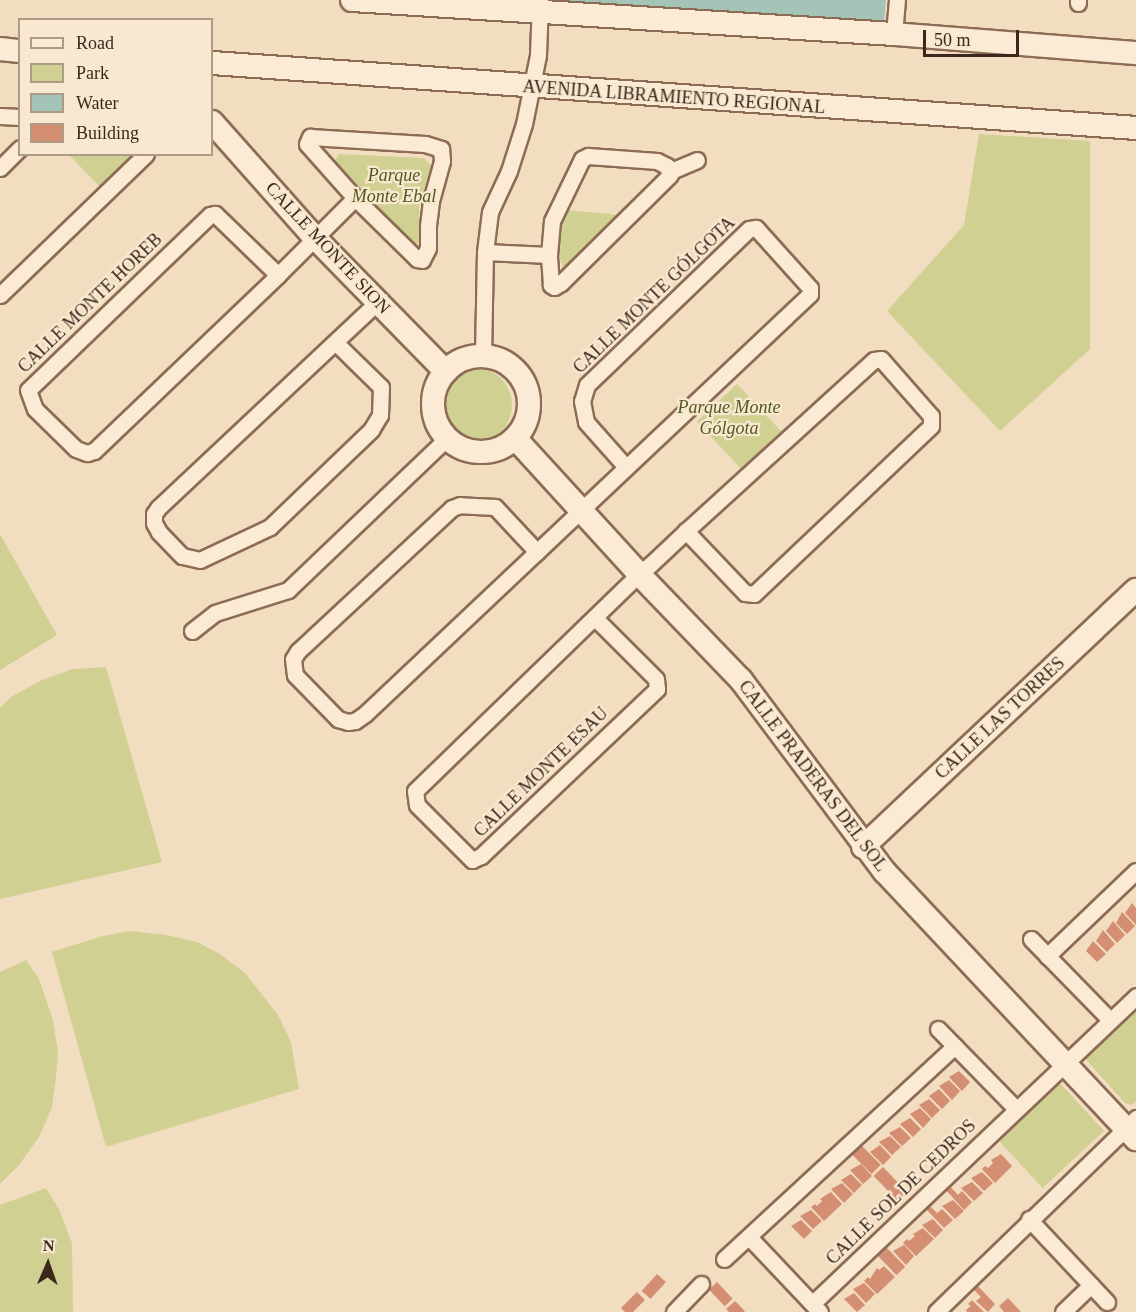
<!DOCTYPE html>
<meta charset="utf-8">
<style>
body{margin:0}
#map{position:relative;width:1136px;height:1312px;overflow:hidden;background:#f2ddc0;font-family:"Times New Roman",serif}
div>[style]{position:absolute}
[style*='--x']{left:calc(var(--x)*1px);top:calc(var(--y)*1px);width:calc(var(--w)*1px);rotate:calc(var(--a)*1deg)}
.green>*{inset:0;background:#d1d093;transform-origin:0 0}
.round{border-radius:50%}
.water>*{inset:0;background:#a3c4b6}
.building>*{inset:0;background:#d48e72;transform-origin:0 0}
.roads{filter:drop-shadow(2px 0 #8d6c56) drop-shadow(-2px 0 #8d6c56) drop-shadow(0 2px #8d6c56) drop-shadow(0 -2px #8d6c56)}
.street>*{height:15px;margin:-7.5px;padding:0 7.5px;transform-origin:7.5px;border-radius:7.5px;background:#fcebd4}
.secondary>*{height:22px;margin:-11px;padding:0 11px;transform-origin:11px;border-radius:11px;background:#fcebd4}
.secondary>.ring{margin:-11px;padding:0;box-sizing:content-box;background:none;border:22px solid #fcebd4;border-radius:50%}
span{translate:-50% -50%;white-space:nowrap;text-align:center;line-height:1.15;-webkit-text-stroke:4.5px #f9e8d0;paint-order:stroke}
.street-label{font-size:18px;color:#3b271c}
.park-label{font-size:18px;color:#525920;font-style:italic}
.legend{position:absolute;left:18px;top:18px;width:195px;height:138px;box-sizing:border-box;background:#f9e8d0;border:2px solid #ad9b88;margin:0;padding:8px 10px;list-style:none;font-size:18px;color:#3b271c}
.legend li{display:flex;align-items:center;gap:12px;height:30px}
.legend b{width:30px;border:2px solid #ad9b88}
.north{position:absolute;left:18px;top:1234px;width:60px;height:60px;-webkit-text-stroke:4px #f9e8d0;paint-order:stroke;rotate:2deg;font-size:16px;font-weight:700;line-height:24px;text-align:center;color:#3b271c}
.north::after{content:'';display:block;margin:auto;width:21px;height:27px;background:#3b271c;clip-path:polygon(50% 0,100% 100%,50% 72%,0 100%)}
.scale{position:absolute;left:923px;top:30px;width:96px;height:27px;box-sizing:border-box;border:3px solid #3b271c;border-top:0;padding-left:8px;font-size:18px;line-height:21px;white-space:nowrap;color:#3b271c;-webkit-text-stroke:4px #f9e8d0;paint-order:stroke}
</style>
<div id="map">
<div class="green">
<div style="clip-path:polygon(979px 134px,1090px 141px,1090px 349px,1000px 431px,887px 311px,964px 225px)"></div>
<div style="clip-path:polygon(339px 154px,424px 158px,434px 169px,419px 206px,420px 242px,411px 248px,331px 166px)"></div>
<div style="clip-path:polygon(69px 155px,133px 155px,134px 158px,103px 190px)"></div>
<div style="clip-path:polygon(567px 210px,620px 215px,564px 270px,556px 247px,558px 227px)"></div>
<div class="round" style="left:436px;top:367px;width:76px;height:76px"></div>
<div style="left:737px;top:384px;width:79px;height:55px;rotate:47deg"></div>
<div style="clip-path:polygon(0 534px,57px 635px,0 670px)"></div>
<div style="clip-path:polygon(106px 667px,162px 862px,0 899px,0 708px,11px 697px,42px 680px,73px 669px)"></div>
<div style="clip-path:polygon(130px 931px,166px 935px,197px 942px,220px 954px,245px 973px,278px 1015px,291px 1042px,299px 1089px,106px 1147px,52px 952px,103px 936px)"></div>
<div style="clip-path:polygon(26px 960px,39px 979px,53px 1020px,58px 1053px,56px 1078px,52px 1107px,39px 1137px,19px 1165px,0 1184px,0 972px)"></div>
<div style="clip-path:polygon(1136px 1005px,1136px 1101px,1132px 1105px,1125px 1103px,1082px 1055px)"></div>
<div style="left:1055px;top:1078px;width:72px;height:84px;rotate:47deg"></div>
<div style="clip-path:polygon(46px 1188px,59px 1209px,72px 1243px,73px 1312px,0 1312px,0 1205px)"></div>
</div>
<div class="water">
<div style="clip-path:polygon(549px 0,886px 0,884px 24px,549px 3px)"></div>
</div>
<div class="building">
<div style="clip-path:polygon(1132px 903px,1136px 908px,1136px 925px,1125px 913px)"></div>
<div style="clip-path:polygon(1122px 912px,1135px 926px,1127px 934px,1116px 923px)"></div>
<div style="clip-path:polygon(1113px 921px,1125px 935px,1117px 943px,1106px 931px)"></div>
<div style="clip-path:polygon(1103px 930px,1115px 944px,1107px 952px,1096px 941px)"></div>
<div style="clip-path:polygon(1093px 941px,1106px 954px,1097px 962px,1086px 951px)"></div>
<div style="clip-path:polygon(959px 1071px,970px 1082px,962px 1091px,949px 1077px)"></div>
<div style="clip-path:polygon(949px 1080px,960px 1091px,952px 1100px,939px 1086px)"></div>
<div style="clip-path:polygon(939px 1089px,950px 1101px,942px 1109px,929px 1096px)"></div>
<div style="clip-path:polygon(929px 1099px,940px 1110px,932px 1118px,919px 1105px)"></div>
<div style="clip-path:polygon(920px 1108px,931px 1119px,923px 1128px,910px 1114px)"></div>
<div style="clip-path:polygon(910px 1118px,921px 1129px,913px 1137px,900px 1124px)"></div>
<div style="clip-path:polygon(900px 1127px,911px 1138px,902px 1146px,889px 1133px)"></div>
<div style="clip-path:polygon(890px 1136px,901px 1147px,892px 1155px,879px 1142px)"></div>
<div style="left:861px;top:1145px;width:28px;height:13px;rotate:45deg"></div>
<div style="clip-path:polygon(880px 1145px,891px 1157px,883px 1165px,870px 1152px)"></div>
<div style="clip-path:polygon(1001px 1154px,1012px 1166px,995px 1183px,982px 1169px,985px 1166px,988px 1168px,993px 1163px,991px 1160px)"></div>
<div style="clip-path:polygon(861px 1164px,872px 1176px,863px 1184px,850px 1170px)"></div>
<div style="left:883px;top:1167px;width:35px;height:13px;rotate:46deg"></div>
<div style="clip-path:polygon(982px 1172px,993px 1183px,984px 1191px,971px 1178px)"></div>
<div style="clip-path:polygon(851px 1174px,862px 1185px,854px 1193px,841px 1180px)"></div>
<div style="clip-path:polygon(972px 1182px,983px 1193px,974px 1201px,961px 1188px)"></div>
<div style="clip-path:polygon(842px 1183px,853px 1194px,844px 1203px,831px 1189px)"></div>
<div style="clip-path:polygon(949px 1185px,958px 1195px,962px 1191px,972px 1202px,964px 1210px,945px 1189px)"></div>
<div style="clip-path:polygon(831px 1192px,842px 1204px,824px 1221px,811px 1207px,815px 1204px,817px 1206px,822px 1201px,820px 1199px)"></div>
<div style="clip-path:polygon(953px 1200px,964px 1211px,955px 1219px,942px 1206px)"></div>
<div style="clip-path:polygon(930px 1206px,937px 1213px,942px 1209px,953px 1220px,944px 1228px,926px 1209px)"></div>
<div style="clip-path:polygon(811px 1210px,822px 1221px,813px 1229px,800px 1216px)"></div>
<div style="clip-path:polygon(933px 1219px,943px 1230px,935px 1238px,922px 1225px)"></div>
<div style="clip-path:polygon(801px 1220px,812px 1231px,804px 1239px,791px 1226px)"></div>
<div style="clip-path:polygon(923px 1228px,934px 1239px,916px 1256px,903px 1243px,907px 1239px,909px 1241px,915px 1236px,913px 1234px)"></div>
<div style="clip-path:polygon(904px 1245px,914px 1256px,906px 1265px,893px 1251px)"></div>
<div style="left:885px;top:1246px;width:29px;height:12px;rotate:46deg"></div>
<div style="clip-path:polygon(884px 1266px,895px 1277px,877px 1294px,864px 1281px,868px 1277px,870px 1279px,877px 1268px,879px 1270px)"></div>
<div style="left:657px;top:1274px;width:12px;height:23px;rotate:42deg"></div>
<div style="left:717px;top:1282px;width:23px;height:11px;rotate:47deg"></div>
<div style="clip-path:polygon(864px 1283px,875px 1294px,866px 1303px,853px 1289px)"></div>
<div style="clip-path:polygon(975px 1283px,995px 1304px,988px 1312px,976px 1301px,981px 1297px,971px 1287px)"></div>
<div style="clip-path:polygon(637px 1292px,645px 1300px,633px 1312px,625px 1312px,621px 1308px)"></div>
<div style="clip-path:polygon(854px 1293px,865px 1305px,857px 1312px,844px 1299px)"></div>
<div style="clip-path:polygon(1008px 1298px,1021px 1312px,1004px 1312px,999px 1306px)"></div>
<div style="clip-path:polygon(972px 1300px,984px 1312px,967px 1312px,966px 1310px,971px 1306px,968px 1304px)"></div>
<div style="clip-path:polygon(735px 1301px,743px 1309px,745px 1312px,729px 1312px,726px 1309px)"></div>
</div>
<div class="roads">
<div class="street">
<div style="--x:1078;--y:3;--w:3;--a:-90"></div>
<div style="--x:894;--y:34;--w:34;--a:-85"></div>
<div style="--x:0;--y:116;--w:20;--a:3"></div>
<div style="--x:310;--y:137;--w:115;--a:3.5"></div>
<div style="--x:425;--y:144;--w:17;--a:17"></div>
<div style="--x:441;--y:149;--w:12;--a:85"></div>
<div style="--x:442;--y:161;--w:41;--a:105.4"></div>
<div style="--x:431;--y:201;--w:26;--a:97"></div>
<div style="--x:428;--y:227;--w:21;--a:90"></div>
<div style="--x:428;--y:248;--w:13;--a:117"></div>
<div style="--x:422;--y:260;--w:5;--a:-169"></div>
<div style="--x:417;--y:259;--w:87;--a:-135.5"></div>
<div style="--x:355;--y:198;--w:72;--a:-131.6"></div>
<div style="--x:307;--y:144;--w:8;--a:-67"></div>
<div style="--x:588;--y:156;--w:69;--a:4.1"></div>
<div style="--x:657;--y:161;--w:11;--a:27"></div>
<div style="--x:667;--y:166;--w:9;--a:72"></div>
<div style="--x:670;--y:175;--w:153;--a:135.3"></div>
<div style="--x:561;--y:283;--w:8;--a:150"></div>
<div style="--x:554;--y:287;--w:4;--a:-146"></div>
<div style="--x:551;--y:285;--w:30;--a:-94"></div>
<div style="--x:549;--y:255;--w:34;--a:-85"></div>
<div style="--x:552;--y:221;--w:69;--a:-64.2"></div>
<div style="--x:582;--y:159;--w:7;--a:-27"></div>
<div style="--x:0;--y:168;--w:28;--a:-45"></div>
<div style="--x:671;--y:171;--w:28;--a:-23"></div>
<div style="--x:485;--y:252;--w:64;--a:2.7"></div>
<div style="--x:278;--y:275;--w:88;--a:-135.9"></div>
<div style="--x:215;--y:214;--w:5;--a:169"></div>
<div style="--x:210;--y:215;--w:252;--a:136.1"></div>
<div style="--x:28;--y:390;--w:20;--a:70"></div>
<div style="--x:35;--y:409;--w:57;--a:44.3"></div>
<div style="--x:76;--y:449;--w:12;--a:20"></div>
<div style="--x:87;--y:453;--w:7;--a:-16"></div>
<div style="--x:94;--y:451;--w:255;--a:-43.7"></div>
<div style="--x:278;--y:275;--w:109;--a:-45"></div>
<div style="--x:0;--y:295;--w:203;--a:-44"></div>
<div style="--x:335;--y:342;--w:64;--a:44.4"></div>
<div style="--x:381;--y:387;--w:28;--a:92"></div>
<div style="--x:380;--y:415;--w:17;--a:121"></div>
<div style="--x:371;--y:430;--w:140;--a:136.2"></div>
<div style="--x:270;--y:527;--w:77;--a:154.8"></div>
<div style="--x:200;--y:560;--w:18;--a:-167"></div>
<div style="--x:182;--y:556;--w:33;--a:-134"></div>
<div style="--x:159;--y:532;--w:10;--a:-119"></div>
<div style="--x:154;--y:523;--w:9;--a:-90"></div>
<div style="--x:154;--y:514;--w:7;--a:-56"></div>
<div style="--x:158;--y:508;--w:301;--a:-43.2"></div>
<div style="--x:483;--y:356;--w:104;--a:-88.9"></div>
<div style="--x:485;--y:252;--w:40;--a:-82.9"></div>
<div style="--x:490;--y:212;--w:45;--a:-65.1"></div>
<div style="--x:509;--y:171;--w:49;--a:-72.3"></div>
<div style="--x:524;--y:124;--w:70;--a:-78.5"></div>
<div style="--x:538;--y:55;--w:55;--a:-87.9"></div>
<div style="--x:537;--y:552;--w:62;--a:-133"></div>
<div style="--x:495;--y:507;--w:35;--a:-177"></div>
<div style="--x:460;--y:505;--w:9;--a:159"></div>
<div style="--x:452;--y:508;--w:210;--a:137.1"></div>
<div style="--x:298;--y:651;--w:9;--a:122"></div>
<div style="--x:293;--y:659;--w:16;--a:83"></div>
<div style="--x:295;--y:675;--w:62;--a:45.7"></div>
<div style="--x:338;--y:719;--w:10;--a:17"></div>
<div style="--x:348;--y:722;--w:7;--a:-8"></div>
<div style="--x:355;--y:721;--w:12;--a:-35"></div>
<div style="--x:365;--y:714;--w:612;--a:-43.34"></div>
<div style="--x:810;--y:294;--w:6;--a:-90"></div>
<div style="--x:810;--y:288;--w:81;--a:-132"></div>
<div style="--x:756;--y:228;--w:7;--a:172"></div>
<div style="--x:749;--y:229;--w:225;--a:136.1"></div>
<div style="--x:587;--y:385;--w:17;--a:107"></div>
<div style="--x:582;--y:401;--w:21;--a:79"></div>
<div style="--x:586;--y:422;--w:60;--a:48.4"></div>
<div style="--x:595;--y:618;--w:86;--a:45"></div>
<div style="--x:656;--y:679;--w:10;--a:84"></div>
<div style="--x:657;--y:689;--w:243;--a:136.5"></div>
<div style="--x:481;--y:856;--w:10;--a:156"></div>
<div style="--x:472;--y:860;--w:78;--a:-135"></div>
<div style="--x:417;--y:805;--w:14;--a:-98"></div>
<div style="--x:415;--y:791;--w:312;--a:-44.1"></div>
<div style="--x:639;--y:574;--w:16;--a:-40"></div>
<div style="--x:651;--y:564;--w:48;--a:-43.3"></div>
<div style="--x:686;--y:531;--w:254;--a:-42.3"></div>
<div style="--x:874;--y:360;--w:7;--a:-8"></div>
<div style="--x:881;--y:359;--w:76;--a:48.7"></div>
<div style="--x:931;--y:416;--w:10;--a:90"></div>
<div style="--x:931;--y:426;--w:244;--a:136.5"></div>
<div style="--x:754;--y:594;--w:9;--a:-174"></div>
<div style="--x:745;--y:593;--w:86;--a:-133.6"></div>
<div style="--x:192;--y:631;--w:29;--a:-38"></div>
<div style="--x:215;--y:613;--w:77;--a:-17.5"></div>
<div style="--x:288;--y:590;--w:220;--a:-43.7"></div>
<div style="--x:1031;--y:939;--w:113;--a:45.7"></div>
<div style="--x:1047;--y:956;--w:123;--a:-43.7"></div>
<div style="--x:938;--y:1029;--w:110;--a:45.7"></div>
<div style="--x:1029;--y:1219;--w:114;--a:46.8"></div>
<div style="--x:749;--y:1237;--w:103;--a:46.6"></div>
<div style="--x:724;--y:1259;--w:314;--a:-42.7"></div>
<div style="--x:813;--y:1303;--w:446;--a:-43.5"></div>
<div style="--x:674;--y:1312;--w:39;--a:-46"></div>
<div style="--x:936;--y:1312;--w:279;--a:-44.1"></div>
<div style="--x:1063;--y:1312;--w:39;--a:-44"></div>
</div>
<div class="secondary">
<div style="--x:352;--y:0;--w:543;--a:3.59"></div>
<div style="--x:894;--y:34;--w:243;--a:4.5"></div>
<div style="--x:0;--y:49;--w:20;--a:6"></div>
<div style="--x:212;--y:63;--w:926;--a:4.02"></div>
<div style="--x:212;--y:122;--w:155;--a:48.4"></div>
<div style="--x:315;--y:238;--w:187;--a:45.6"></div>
<div class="ring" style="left:433px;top:356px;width:74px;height:74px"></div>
<div style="--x:515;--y:438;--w:184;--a:47.6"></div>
<div style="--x:639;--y:574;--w:147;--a:46.1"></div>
<div style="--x:741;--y:680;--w:239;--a:53.2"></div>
<div style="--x:884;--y:871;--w:368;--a:46.8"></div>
<div style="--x:863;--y:847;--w:375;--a:-43.3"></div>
</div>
</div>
<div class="street-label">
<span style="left:674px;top:97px;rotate:4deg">AVENIDA LIBRAMIENTO REGIONAL</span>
<span style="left:328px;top:248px;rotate:47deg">CALLE MONTE SION</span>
<span style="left:654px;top:295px;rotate:-44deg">CALLE MONTE GÓLGOTA</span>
<span style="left:90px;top:303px;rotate:-44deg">CALLE MONTE HOREB</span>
<span style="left:1000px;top:718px;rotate:-43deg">CALLE LAS TORRES</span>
<span style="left:541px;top:772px;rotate:-44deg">CALLE MONTE ESAU</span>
<span style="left:813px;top:776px;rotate:53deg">CALLE PRADERAS DEL SOL</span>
<span style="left:901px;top:1192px;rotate:-44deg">CALLE SOL DE CEDROS</span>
</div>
<div class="park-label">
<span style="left:394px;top:186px">Parque<br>Monte Ebal</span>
<span style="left:729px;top:418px">Parque Monte<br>Gólgota</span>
</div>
<ul class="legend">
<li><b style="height:8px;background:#fcebd4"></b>Road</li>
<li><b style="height:16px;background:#d1d093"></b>Park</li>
<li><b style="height:16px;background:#a3c4b6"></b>Water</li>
<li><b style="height:16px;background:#d48e72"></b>Building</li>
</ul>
<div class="north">N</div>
<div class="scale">50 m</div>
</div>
